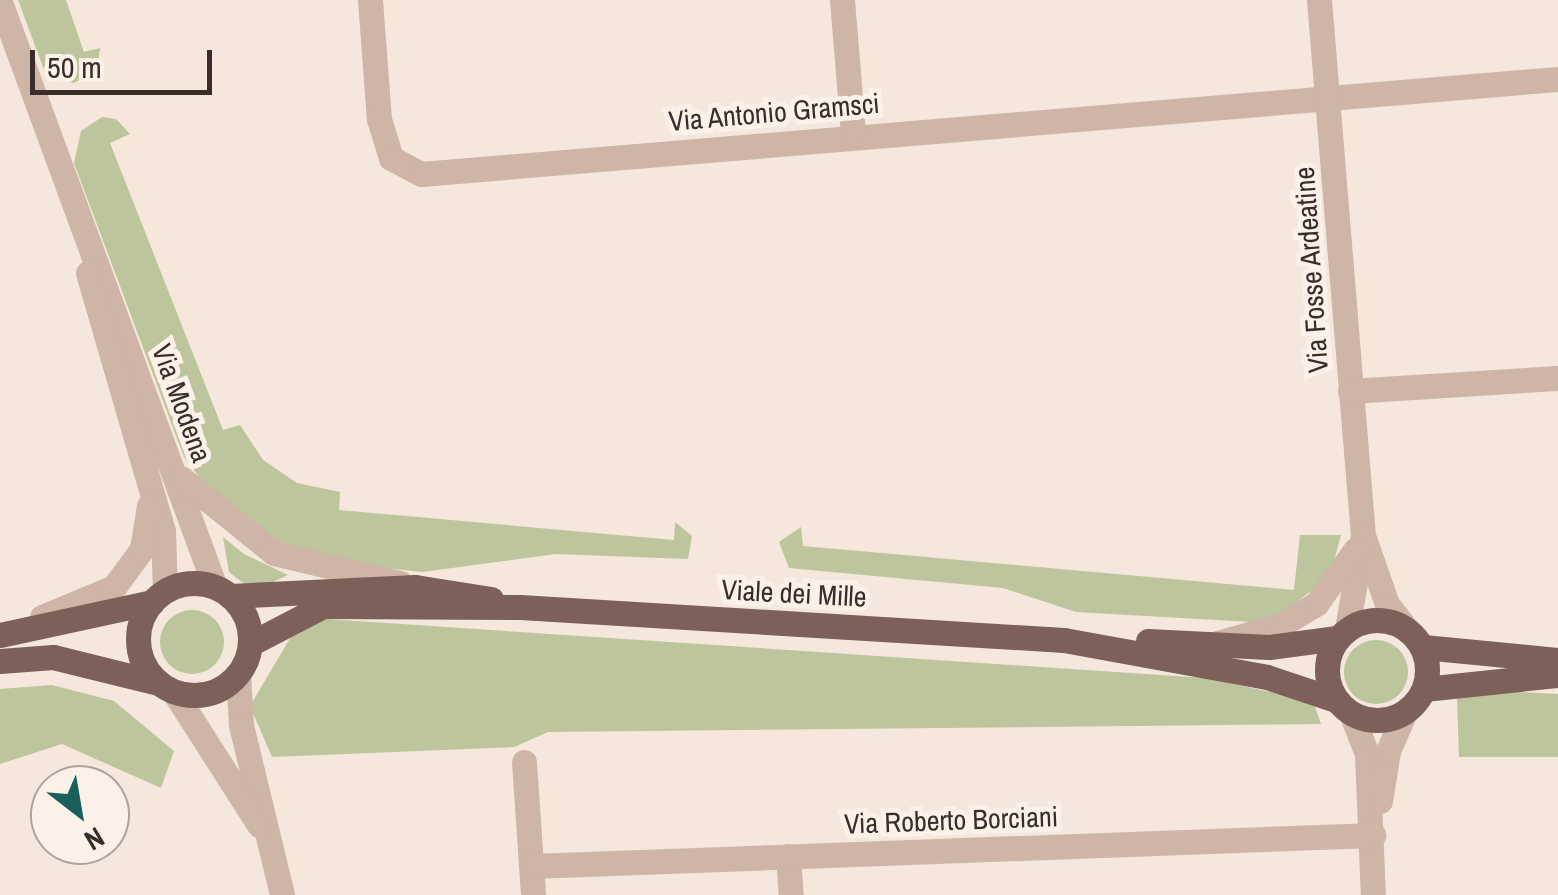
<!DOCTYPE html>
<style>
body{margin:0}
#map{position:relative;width:1558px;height:895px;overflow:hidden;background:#f5e7dc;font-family:"Archivo Narrow",sans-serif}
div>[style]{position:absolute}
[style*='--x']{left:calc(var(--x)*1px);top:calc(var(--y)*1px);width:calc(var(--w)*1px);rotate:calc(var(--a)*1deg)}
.green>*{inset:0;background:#bcc59b}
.round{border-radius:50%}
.minor>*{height:25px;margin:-12.5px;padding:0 12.5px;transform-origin:12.5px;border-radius:12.5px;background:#ceb5a7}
.major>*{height:25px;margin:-12.5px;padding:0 12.5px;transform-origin:12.5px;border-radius:12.5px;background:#7d6058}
.major>.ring{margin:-12.5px;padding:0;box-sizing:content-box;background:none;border:25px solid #7d6058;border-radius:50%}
span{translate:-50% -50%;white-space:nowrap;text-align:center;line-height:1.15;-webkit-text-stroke:10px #fcf1e9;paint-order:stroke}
.street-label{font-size:28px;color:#3a2c28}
.north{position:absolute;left:30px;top:765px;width:100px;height:100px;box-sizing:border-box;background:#fcf1e9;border:2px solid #aea29c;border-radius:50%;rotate:149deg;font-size:28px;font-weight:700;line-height:40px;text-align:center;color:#3a2c28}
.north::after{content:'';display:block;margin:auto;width:35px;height:45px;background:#19605d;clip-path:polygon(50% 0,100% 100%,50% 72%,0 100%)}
.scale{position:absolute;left:30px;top:50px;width:182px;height:45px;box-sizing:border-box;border:5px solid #3a2c28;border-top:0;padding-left:12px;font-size:30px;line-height:35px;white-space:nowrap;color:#3a2c28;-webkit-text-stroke:8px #fcf1e9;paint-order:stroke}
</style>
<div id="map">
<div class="green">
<div style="clip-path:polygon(18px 0,66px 0,84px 52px,100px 48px,97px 71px,74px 83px,46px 75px)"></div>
<div style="clip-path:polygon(102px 117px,116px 119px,130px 134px,110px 143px,223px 430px,240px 425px,263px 460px,297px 483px,340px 492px,339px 510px,674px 540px,675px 522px,692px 536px,688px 559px,556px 554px,422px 572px,339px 563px,278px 545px,223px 508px,184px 457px,74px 163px,81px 131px)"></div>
<div style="clip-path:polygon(801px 527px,803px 546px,1294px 590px,1300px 535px,1341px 535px,1330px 576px,1284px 612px,1252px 622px,1076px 612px,1003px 588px,789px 568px,779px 542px)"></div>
<div style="clip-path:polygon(223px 537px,244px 554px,288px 575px,253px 591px,229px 572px)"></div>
<div class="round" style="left:160px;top:610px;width:64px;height:64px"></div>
<div style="clip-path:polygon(327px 619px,1205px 678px,1313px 701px,1321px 724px,548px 732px,514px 747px,272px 757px,250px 706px,295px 630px)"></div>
<div class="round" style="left:1344px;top:640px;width:64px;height:64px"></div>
<div style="clip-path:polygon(52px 685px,114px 701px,174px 751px,161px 788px,62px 744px,0 764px,0 689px)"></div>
<div style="clip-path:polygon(1518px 692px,1558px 694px,1558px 757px,1459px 757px,1457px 698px)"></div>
</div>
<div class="minor">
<div style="--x:370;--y:0;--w:119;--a:85.7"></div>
<div style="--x:379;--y:119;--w:41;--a:72.9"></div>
<div style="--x:391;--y:158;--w:34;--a:28"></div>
<div style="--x:421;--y:174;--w:1141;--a:-4.78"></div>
<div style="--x:842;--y:0;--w:134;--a:85.3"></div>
<div style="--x:1319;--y:0;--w:538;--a:85.31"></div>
<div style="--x:1363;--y:536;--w:94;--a:99.8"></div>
<div style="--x:0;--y:2;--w:623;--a:69.82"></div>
<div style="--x:88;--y:273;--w:269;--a:73.8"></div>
<div style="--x:163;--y:531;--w:60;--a:88.1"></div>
<div style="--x:1350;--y:391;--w:208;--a:-3.6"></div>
<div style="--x:181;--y:478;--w:119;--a:38.9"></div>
<div style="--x:274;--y:553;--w:130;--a:13.4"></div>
<div style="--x:1364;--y:538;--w:70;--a:70.8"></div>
<div style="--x:1387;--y:604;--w:31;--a:52"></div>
<div style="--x:42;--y:617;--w:78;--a:-22.6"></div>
<div style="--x:114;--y:587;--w:47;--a:-53.6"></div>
<div style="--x:142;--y:549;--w:44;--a:-80.8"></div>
<div style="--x:1217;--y:643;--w:66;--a:-15.7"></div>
<div style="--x:1281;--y:625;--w:41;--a:-31"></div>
<div style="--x:1316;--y:604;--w:68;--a:-54"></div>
<div style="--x:238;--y:674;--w:51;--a:86.6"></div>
<div style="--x:241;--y:725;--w:175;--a:76.4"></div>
<div style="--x:174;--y:692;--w:158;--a:57.4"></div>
<div style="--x:1351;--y:713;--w:44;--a:68.7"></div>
<div style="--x:1367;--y:754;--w:141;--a:87.6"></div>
<div style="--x:524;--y:762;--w:133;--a:86.1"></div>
<div style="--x:1380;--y:801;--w:51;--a:-80.9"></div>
<div style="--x:1388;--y:751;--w:43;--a:-66.4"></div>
<div style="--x:788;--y:856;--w:39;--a:86"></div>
<div style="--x:531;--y:866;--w:843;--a:-2.11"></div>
</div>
<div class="major">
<div class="ring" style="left:138px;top:583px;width:87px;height:87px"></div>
<div style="--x:230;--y:596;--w:185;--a:-2.8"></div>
<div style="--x:415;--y:587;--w:77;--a:9"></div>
<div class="ring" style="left:1327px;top:620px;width:75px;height:75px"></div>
<div style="--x:0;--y:635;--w:156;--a:-12.2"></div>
<div style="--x:1148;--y:641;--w:121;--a:2.8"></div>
<div style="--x:1269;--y:647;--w:69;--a:-7.5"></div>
<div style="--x:250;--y:644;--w:82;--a:-27.5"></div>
<div style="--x:323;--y:606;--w:197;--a:0.3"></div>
<div style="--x:520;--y:607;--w:545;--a:3.47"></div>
<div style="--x:1064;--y:640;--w:206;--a:10.3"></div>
<div style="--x:1267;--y:677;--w:73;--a:18.4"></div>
<div style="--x:1423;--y:647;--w:136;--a:5.5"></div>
<div style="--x:0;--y:661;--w:53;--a:-4.3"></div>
<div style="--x:53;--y:657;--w:108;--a:13.9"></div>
<div style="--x:1424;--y:689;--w:135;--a:-6"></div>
</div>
<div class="street-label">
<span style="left:774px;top:112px;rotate:-5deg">Via Antonio Gramsci</span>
<span style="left:1311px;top:270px;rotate:-94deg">Via Fosse Ardeatine</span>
<span style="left:182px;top:403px;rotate:70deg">Via Modena</span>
<span style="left:794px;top:593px;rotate:3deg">Viale dei Mille</span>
<span style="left:951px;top:820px;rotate:-2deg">Via Roberto Borciani</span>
</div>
<div class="north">N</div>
<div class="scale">50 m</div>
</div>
